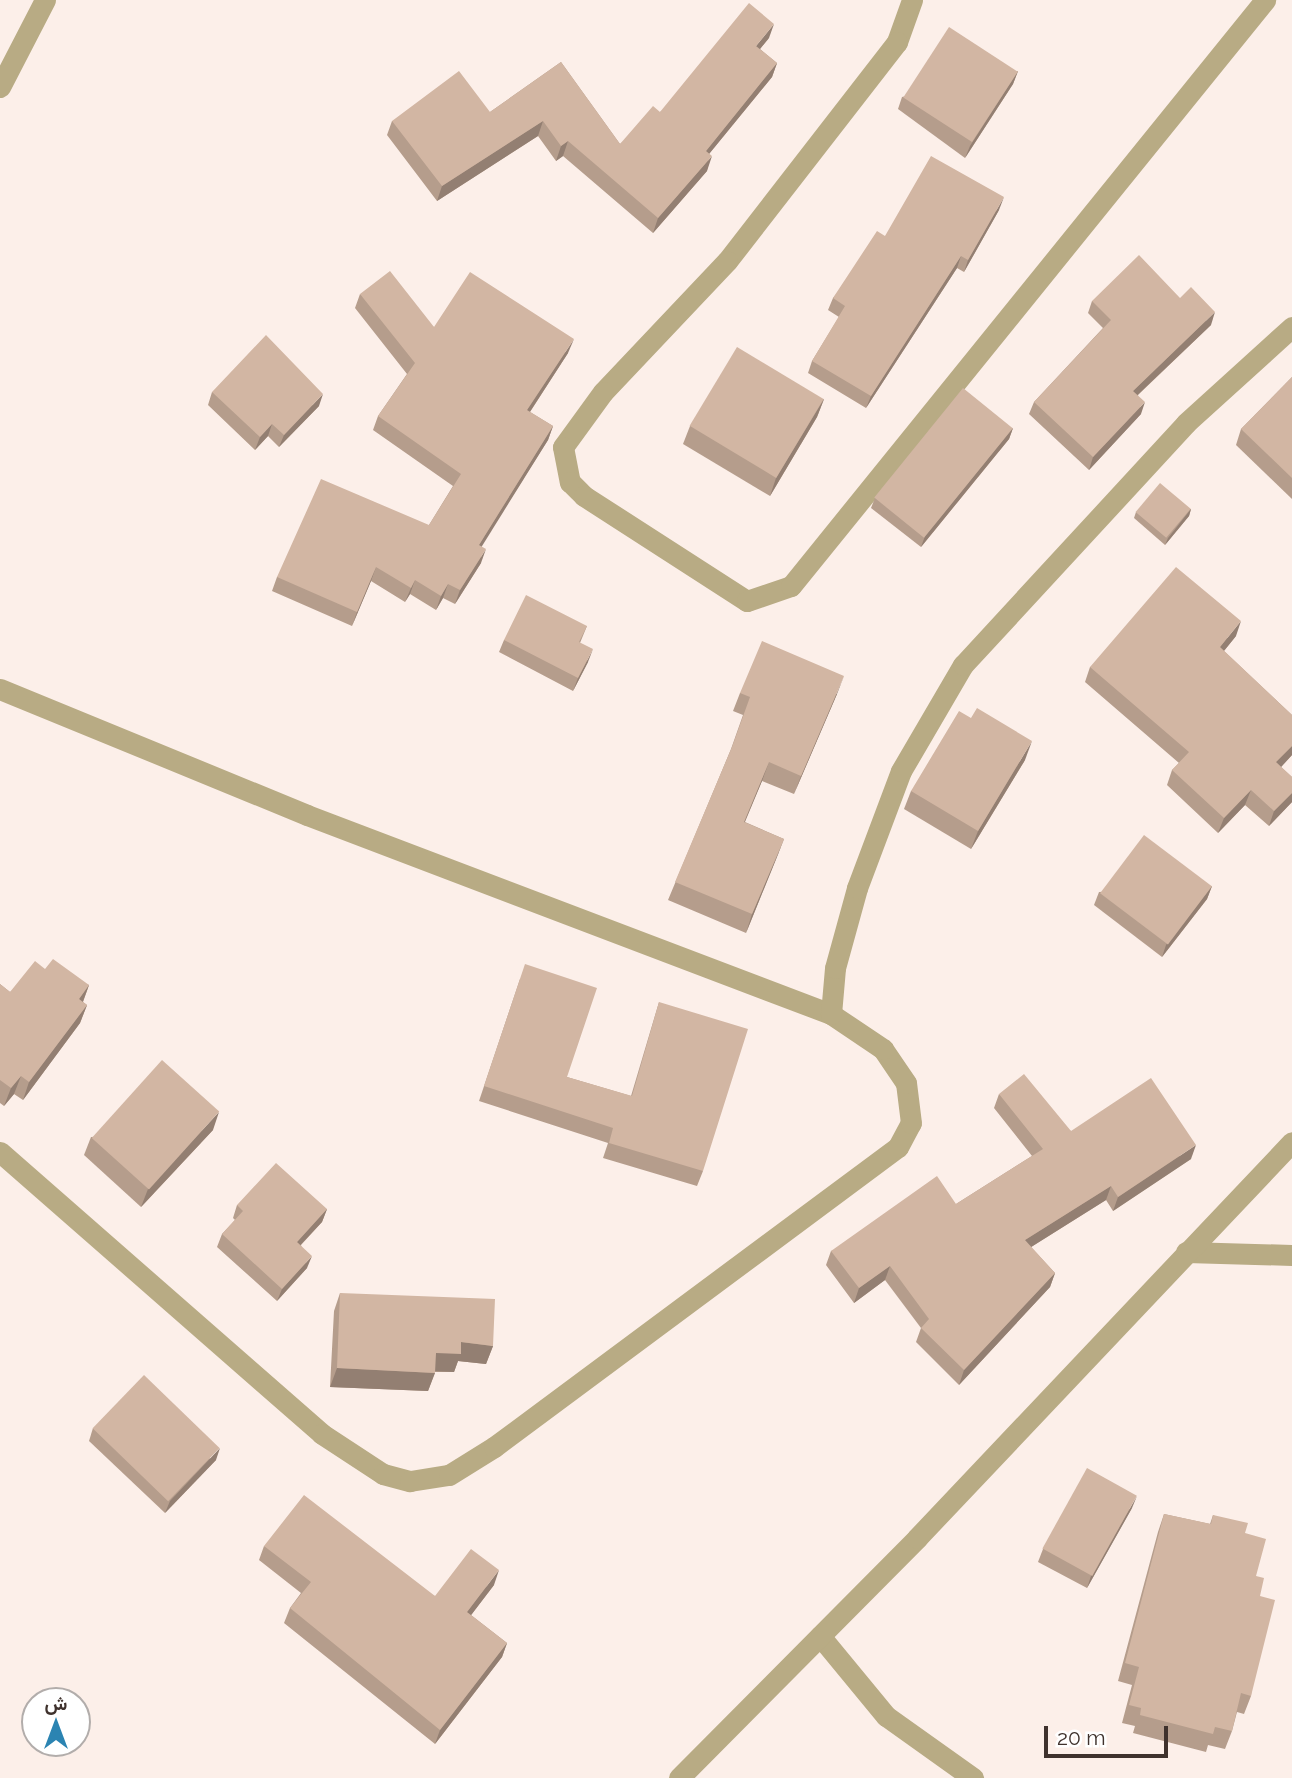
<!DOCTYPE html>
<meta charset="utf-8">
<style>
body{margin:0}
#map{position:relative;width:1292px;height:1778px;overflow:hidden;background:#fcefe9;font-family:Raleway,Vazirmatn,sans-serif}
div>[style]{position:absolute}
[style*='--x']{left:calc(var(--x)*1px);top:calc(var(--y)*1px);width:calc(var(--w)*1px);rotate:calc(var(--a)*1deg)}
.street>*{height:21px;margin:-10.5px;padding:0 10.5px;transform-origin:10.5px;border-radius:10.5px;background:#b8ab84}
.wall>*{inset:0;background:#b59d8c}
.shaded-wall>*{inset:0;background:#937f72}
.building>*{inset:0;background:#d2b6a3;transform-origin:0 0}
span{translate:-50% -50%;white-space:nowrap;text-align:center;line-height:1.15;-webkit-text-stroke:7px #fff;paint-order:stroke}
.north{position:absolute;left:21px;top:1687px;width:70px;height:70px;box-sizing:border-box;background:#fff;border:2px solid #b2adab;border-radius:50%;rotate:0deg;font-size:19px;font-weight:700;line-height:28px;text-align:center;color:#3f322d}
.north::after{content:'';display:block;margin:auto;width:24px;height:32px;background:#2b84b2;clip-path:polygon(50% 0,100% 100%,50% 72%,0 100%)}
.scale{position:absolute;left:1044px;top:1726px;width:124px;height:32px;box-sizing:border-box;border:4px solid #3f322d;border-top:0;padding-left:9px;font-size:21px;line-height:24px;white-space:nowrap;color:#3f322d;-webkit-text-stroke:5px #fff;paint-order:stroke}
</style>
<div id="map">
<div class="street">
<div style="--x:912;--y:0;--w:45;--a:109.7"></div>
<div style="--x:897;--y:42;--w:277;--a:127.8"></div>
<div style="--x:727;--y:261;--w:180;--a:133.4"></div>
<div style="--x:603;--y:392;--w:68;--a:126"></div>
<div style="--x:563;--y:447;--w:36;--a:79"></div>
<div style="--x:570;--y:482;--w:20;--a:45"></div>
<div style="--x:584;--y:496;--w:194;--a:32.8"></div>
<div style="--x:747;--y:601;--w:46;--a:-18.8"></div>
<div style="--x:791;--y:586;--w:754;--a:-51.03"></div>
<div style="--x:0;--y:87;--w:98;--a:-62.7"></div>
<div style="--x:0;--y:689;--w:332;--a:22.3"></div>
<div style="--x:307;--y:815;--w:561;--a:20.8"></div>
<div style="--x:0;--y:1152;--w:428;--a:41.2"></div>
<div style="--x:322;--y:1434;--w:73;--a:33.3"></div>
<div style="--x:383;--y:1474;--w:28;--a:15"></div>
<div style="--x:410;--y:1481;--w:39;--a:-9"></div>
<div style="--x:449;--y:1475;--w:53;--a:-31.9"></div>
<div style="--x:494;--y:1447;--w:503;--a:-36.6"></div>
<div style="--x:898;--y:1147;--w:27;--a:-62"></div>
<div style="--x:911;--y:1123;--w:40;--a:-97.1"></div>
<div style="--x:906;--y:1083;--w:41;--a:-124.1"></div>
<div style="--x:883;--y:1049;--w:63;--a:-146.1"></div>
<div style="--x:831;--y:1014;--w:46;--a:-85"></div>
<div style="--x:835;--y:968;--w:83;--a:-74.6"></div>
<div style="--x:857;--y:888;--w:125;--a:-69.4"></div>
<div style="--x:901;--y:771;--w:123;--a:-59.7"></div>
<div style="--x:963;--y:665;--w:329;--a:-47.3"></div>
<div style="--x:1186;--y:423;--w:143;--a:-42.2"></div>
<div style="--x:1186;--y:1252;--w:106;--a:1.6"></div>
<div style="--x:820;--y:1636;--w:104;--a:50.5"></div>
<div style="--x:886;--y:1716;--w:107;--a:35.5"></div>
<div style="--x:679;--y:1778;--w:338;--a:-45.2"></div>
<div style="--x:917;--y:1538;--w:545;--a:-46.56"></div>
</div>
<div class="wall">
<div style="clip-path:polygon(769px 38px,760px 49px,777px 63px,772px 77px,709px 154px,707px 171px,653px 233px,563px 156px,556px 161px,538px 136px,437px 201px,387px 135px,392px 121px,490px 112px,561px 62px,620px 144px,660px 112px)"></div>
<div style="clip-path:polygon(1018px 71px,1013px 84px,965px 158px,898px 109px,902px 97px)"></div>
<div style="clip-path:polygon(999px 210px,964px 272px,957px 268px,866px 408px,808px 373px,812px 361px,839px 317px,828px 310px,833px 298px,885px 236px)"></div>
<div style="clip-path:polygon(360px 294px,434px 327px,568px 353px,530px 412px,553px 426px,548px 440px,481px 546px,481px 563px,455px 604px,443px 598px,436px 610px,410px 594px,405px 602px,371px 581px,352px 626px,272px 591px,277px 577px,429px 525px,453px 486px,373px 430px,378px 416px,407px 374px,355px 308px)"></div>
<div style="clip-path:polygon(1180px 298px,1211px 325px,1138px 395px,1141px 414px,1089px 470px,1029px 414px,1034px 402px,1103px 328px,1088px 313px,1092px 301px)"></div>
<div style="clip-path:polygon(1292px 377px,1292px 499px,1236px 445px,1241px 429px)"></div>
<div style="clip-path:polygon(212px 392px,319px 406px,279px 447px,268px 436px,255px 450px,208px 405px)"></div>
<div style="clip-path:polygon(824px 399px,817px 417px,770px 496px,683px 444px,690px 426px)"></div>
<div style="clip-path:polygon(1013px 428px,1009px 439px,921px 547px,871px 508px,875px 498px)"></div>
<div style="clip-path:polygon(1191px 509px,1189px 516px,1165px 545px,1134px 518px,1136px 512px)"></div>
<div style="clip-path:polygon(587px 626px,580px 643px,588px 662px,573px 691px,499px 652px,504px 640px)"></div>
<div style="clip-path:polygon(1236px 636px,1224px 651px,1292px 715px,1292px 755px,1281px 767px,1292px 777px,1292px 802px,1269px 826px,1245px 805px,1218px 833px,1167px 785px,1172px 770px,1179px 763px,1085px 682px,1090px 667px)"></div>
<div style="clip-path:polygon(740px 693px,837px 694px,794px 794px,762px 781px,745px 822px,784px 839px,746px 933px,668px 900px,731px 749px,743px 715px,733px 711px)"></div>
<div style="clip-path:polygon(1025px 760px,971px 849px,904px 809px,911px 791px)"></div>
<div style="clip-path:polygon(1212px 886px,1207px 899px,1162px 957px,1094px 905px,1099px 892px)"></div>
<div style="clip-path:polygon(45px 969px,89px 985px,83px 1002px,87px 1005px,80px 1023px,23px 1100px,14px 1094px,4px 1106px,0 1103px,0 984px,10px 992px)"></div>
<div style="clip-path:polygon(520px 979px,567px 1077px,631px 1096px,659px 1002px,703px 1171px,697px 1186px,603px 1158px,608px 1143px,479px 1101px)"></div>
<div style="clip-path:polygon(999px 1094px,1071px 1131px,1191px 1159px,1113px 1211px,1106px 1200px,1031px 1247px,1055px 1273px,1050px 1287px,959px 1385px,916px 1342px,921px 1328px,885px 1280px,854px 1303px,826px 1265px,831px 1251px,956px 1204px,1032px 1156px,994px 1108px)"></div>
<div style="clip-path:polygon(213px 1130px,141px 1207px,84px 1155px,91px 1137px)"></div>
<div style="clip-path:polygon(237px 1205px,327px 1209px,322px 1222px,301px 1245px,307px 1268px,277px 1301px,217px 1247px,222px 1234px,235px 1220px,233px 1218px)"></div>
<div style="clip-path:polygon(340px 1293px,493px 1346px,486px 1364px,458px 1361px,454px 1372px,435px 1372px,428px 1391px,330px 1387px,334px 1311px)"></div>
<div style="clip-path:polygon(93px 1428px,216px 1460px,165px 1513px,89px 1441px)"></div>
<div style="clip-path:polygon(1132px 1508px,1087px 1588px,1038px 1562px,1043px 1549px)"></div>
<div style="clip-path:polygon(1164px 1514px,1210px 1524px,1213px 1515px,1245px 1533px,1256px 1576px,1260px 1596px,1251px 1696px,1244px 1714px,1237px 1712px,1232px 1731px,1225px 1749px,1208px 1745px,1206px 1752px,1133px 1733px,1135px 1726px,1122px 1723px,1132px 1685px,1118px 1681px,1158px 1532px)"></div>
<div style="clip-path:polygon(264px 1546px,435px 1596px,494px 1585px,471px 1615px,507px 1643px,502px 1657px,435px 1744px,284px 1623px,290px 1608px,301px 1593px,259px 1560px)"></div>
</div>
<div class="shaded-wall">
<div style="clip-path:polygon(774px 24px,769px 38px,751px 60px,756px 46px)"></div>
<div style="clip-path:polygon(777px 63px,772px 77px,700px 165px,706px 151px)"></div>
<div style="clip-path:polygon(1018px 71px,1013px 84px,965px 158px,970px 146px)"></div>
<div style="clip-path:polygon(543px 121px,538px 136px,437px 201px,442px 186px)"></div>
<div style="clip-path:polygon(568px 141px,563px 156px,556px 161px,561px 146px)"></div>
<div style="clip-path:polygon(712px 156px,707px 171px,653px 233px,658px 218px)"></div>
<div style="clip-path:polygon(1004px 197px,999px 210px,964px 272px,968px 260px)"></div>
<div style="clip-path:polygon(961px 256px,957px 268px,866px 408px,871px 396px)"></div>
<div style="clip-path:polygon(1215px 312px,1211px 325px,1129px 403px,1133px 391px)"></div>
<div style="clip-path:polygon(574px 339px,568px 353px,522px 424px,527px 410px)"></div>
<div style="clip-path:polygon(323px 394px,319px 406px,279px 447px,284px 435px)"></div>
<div style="clip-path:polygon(824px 399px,817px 417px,770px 496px,776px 478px)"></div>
<div style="clip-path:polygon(1145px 402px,1141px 414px,1089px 470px,1093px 457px)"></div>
<div style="clip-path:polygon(272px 424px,268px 436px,255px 450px,260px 437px)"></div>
<div style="clip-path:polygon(553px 426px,548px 440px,474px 559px,479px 545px)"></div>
<div style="clip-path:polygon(1013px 428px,1009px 439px,921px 547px,925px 536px)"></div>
<div style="clip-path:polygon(1191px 509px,1189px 516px,1165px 545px,1168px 538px)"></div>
<div style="clip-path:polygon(486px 549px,481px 563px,455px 604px,460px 590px)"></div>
<div style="clip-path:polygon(376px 567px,371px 581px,352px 626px,357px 612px)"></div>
<div style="clip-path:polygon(415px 580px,410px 594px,405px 602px,411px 588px)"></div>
<div style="clip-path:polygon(448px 584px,443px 598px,436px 610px,441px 596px)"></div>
<div style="clip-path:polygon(1241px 621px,1236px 636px,1214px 663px,1220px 647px)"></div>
<div style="clip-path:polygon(593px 649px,588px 662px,573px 691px,578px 678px)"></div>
<div style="clip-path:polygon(844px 676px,837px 694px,794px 794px,801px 776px)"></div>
<div style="clip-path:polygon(1032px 741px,1025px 760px,971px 849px,978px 831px)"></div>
<div style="clip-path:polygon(1292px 746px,1292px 755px,1271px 778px,1276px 762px)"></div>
<div style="clip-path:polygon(769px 762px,762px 781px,737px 840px,744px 822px)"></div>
<div style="clip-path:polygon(1251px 790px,1245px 805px,1218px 833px,1224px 818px)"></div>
<div style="clip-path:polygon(1292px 793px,1292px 802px,1269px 826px,1274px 811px)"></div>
<div style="clip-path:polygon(784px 839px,777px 857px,746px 933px,752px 914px)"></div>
<div style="clip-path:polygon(1212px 886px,1207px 899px,1162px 957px,1166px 945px)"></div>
<div style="clip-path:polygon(89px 985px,82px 1004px,79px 999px)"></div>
<div style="clip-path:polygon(87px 1005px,80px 1023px,23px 1100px,29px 1082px)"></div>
<div style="clip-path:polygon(21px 1076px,14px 1094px,4px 1106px,11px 1088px)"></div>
<div style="clip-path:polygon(219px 1112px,213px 1130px,141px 1207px,148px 1189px)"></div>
<div style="clip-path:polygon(1196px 1145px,1191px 1159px,1113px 1211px,1118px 1197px)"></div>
<div style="clip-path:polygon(1111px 1186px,1106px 1200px,1020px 1254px,1025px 1240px)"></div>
<div style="clip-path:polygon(327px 1209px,322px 1222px,292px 1254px,297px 1242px)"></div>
<div style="clip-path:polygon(312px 1256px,307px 1268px,277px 1301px,282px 1289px)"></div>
<div style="clip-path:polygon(890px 1266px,885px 1280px,854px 1303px,859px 1288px)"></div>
<div style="clip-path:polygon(1055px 1273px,1050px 1287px,959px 1385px,964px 1370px)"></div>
<div style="clip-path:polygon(461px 1342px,493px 1346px,486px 1364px,458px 1361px,454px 1372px,430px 1371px,436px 1353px)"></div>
<div style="clip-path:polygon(337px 1368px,435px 1373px,428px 1391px,330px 1387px)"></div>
<div style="clip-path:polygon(220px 1448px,216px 1460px,165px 1513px,170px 1501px)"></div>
<div style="clip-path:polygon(1137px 1496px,1132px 1508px,1087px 1588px,1091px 1576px)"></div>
<div style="clip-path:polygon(499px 1570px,494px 1585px,462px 1627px,467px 1612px)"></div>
<div style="clip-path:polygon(507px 1643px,502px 1657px,435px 1744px,440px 1730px)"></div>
</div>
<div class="building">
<div style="clip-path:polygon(749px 3px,774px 24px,756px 46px,777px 63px,706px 151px,712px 156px,658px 218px,568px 141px,561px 146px,543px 121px,442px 186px,392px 121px,459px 71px,490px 112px,561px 62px,620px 144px,653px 106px,660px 112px)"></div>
<div style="left:949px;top:27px;width:82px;height:84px;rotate:33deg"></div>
<div style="clip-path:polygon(931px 156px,1004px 197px,968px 260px,961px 256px,871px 396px,812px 361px,845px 306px,833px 298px,877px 231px,885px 236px)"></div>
<div style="clip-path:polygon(1139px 255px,1180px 298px,1191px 287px,1215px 312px,1133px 391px,1145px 402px,1093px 457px,1034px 402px,1111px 320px,1092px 301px)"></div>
<div style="clip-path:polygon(390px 271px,434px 327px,470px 272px,574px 339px,527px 410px,553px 426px,479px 545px,486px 549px,460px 590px,448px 584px,441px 596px,415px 580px,411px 588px,376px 567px,357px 612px,277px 577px,321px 479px,429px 525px,461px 474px,378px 416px,415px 363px,360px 294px)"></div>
<div style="clip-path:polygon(266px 335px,323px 394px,284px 435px,272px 424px,260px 437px,212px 392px)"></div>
<div style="left:737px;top:347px;width:101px;height:92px;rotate:31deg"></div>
<div style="clip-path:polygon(1292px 377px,1292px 478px,1241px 429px)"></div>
<div style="left:963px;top:388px;width:64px;height:141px;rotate:39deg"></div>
<div style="left:1160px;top:483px;width:40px;height:38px;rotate:40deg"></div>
<div style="clip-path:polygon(1176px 567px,1241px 621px,1220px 647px,1292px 715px,1292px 746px,1276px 762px,1292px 777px,1292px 793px,1274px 811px,1251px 790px,1224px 818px,1172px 770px,1189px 752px,1090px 667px)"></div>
<div style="clip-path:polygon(526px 595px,587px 626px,579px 642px,593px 649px,578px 678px,504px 640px)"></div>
<div style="clip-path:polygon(762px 641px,844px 676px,801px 776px,769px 762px,744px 822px,784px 839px,752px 914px,675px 882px,732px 747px,750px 697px,740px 693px)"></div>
<div style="clip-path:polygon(977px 708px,1032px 741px,978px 831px,911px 791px,959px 711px,971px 718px)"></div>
<div style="left:1144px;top:835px;width:85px;height:73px;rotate:37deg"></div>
<div style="clip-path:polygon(53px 959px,89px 985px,79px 999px,87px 1005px,29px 1082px,21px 1076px,11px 1088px,0 1080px,0 984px,10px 992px,35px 961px,45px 969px)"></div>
<div style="clip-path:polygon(525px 964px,597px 988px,567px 1077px,632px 1096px,659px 1002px,748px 1029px,703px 1171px,609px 1143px,613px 1128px,484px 1086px)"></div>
<div style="left:162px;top:1060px;width:77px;height:105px;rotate:42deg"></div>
<div style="clip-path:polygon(1024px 1074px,1071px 1131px,1151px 1078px,1196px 1145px,1118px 1197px,1111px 1186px,1025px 1240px,1055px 1273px,964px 1370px,921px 1328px,929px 1319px,890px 1266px,859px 1288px,831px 1251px,937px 1176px,956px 1204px,1043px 1149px,999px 1094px)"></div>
<div style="clip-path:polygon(276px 1163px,327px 1209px,297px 1242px,312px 1256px,282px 1289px,222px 1234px,243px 1211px,237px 1205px)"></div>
<div style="clip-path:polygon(340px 1293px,495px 1299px,493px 1346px,461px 1342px,461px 1354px,436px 1353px,435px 1373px,337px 1368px)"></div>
<div style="left:144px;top:1375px;width:105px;height:74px;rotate:44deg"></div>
<div style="left:1087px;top:1468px;width:57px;height:92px;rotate:29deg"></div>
<div style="clip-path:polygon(304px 1495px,435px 1596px,471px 1549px,499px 1570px,467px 1612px,507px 1643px,440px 1730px,290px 1608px,311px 1582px,264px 1546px)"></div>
<div style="clip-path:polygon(1164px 1514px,1211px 1524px,1213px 1515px,1248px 1523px,1245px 1533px,1266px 1539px,1256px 1576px,1264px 1578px,1260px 1596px,1275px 1600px,1251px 1696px,1241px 1693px,1232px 1731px,1215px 1727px,1213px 1734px,1140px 1715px,1141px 1708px,1129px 1705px,1139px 1667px,1125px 1663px)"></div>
</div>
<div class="north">ش</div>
<div class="scale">20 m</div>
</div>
